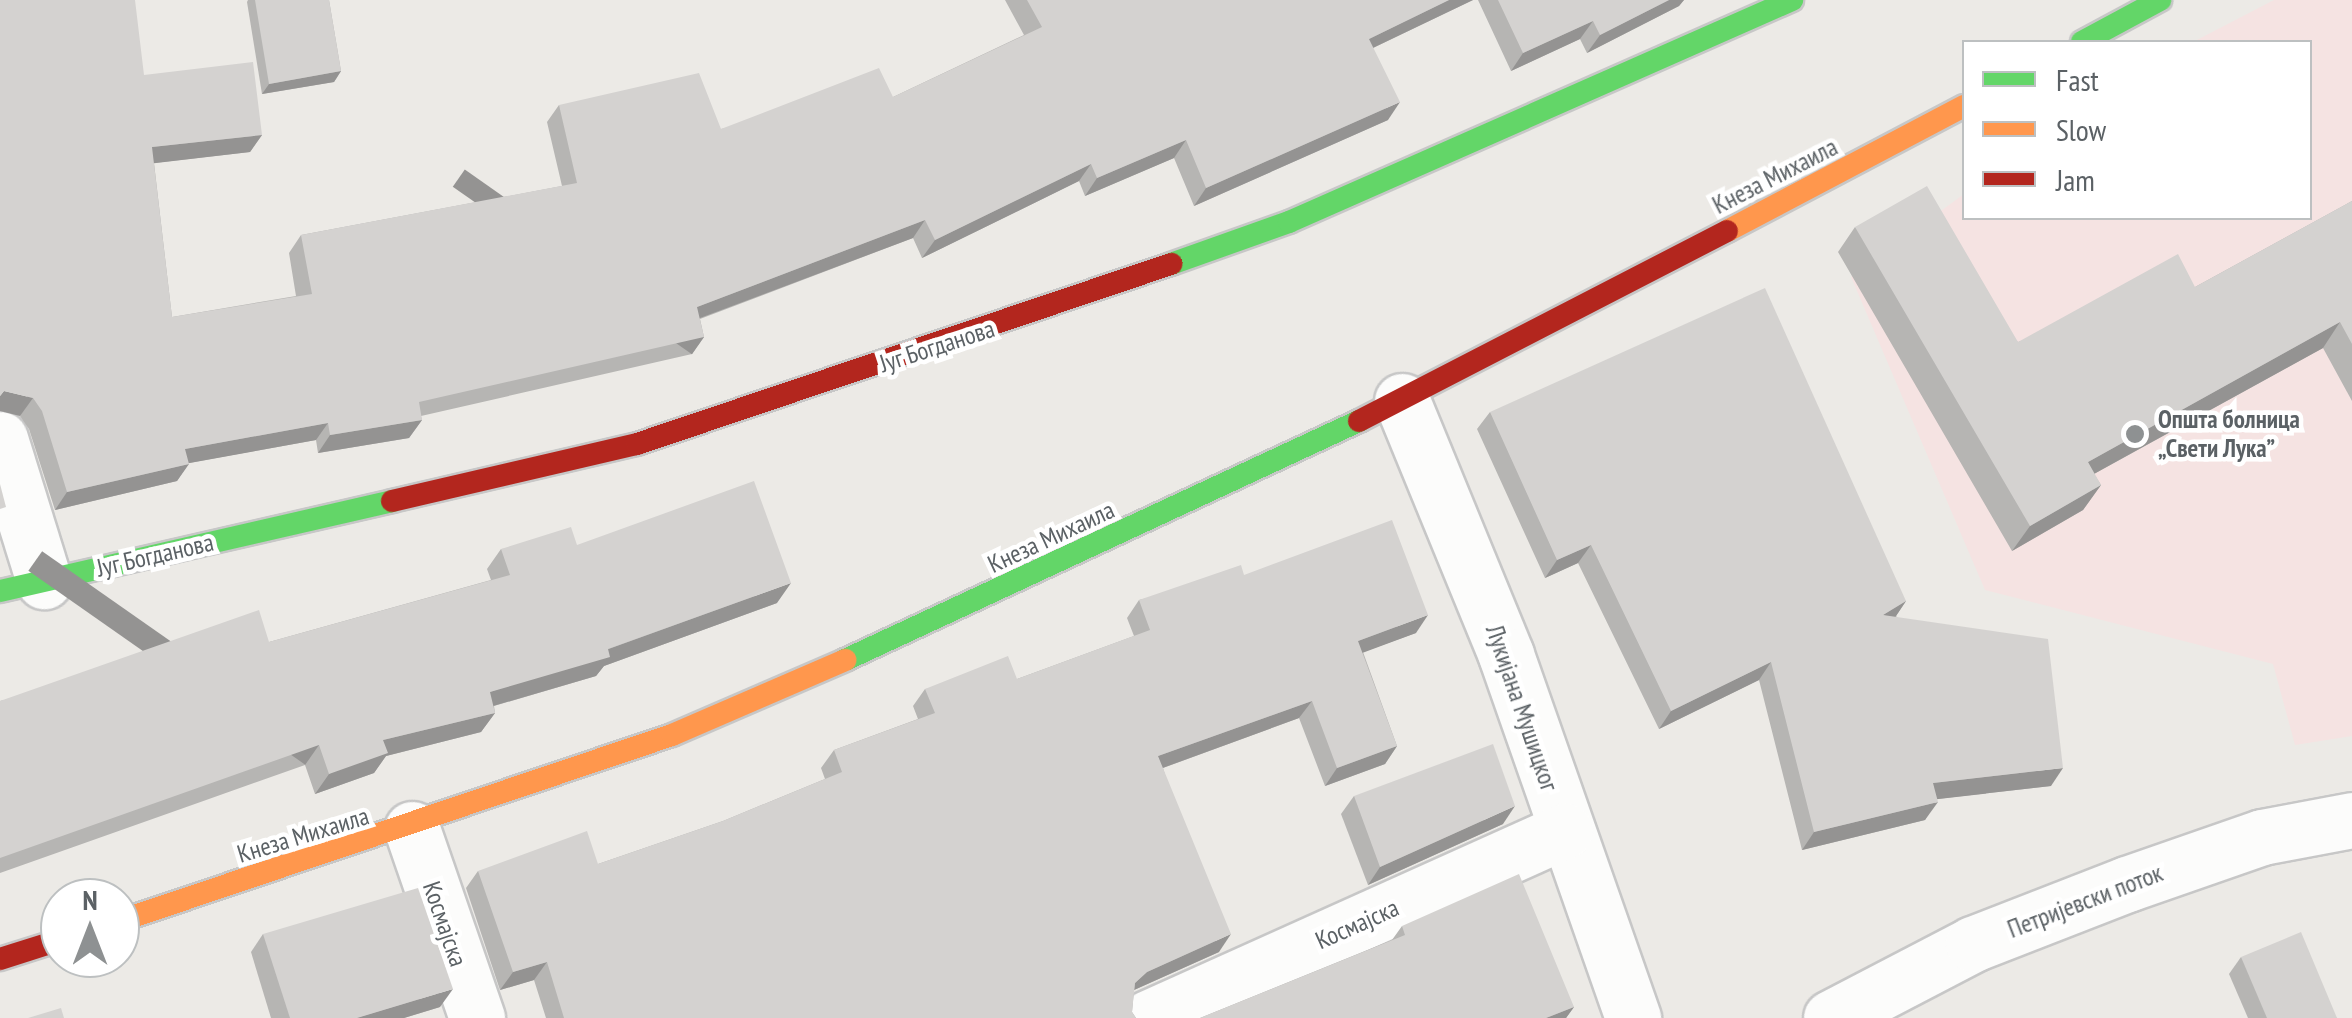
<!DOCTYPE html>
<meta charset="utf-8">
<style>
body{margin:0}
#map{position:relative;width:2352px;height:1018px;overflow:hidden;background:#eceae6;font-family:"PT Sans Narrow",sans-serif}
div>[style]{position:absolute}
[style*='--x']{left:calc(var(--x)*1px);top:calc(var(--y)*1px);width:calc(var(--w)*1px);rotate:calc(var(--a)*1deg)}
.medical>*{inset:0;background:#f5e3e2}
.roads{filter:drop-shadow(2px 0 #c7c7c7) drop-shadow(-2px 0 #c7c7c7) drop-shadow(0 2px #c7c7c7) drop-shadow(0 -2px #c7c7c7)}
.street>*{height:55px;margin:-27.5px;padding:0 27.5px;transform-origin:27.5px;border-radius:27.5px;background:#fcfcfb}
.fast>*{height:22px;margin:-11px;padding:0 11px;transform-origin:11px;border-radius:11px;background:#63d668}
.slow>*{height:22px;margin:-11px;padding:0 11px;transform-origin:11px;border-radius:11px;background:#ff974d}
.jam>*{height:22px;margin:-11px;padding:0 11px;transform-origin:11px;border-radius:11px;background:#b3261e}
.wall>*{inset:0;background:#b6b5b3}
.shaded-wall>*{inset:0;background:#949392;transform-origin:0 0}
.building>*{inset:0;background:#d4d2d0}
.dots>*{width:28px;height:28px;translate:-50% -50%;box-sizing:border-box;border:5px solid #fff;border-radius:50%}
span{translate:-50% -50%;white-space:nowrap;text-align:center;line-height:1.15;-webkit-text-stroke:9px #fff;paint-order:stroke}
.street-label{font-size:25px;color:#5b6165}
.poi-label{font-size:25px;color:#5b6165;font-weight:700}
.left{translate:0 -50%;text-align:left}
.legend{position:absolute;left:1962px;top:40px;width:350px;height:180px;box-sizing:border-box;background:#fff;border:2px solid #bdc0c1;margin:0;padding:12px 18px;list-style:none;font-size:30px;color:#5b6165}
.legend li{display:flex;align-items:center;gap:20px;height:50px}
.legend b{width:50px;border:2px solid #bdc0c1}
.north{position:absolute;left:40px;top:878px;width:100px;height:100px;box-sizing:border-box;background:#fff;border:2px solid #bdc0c1;border-radius:50%;rotate:0deg;font-size:28px;font-weight:700;line-height:40px;text-align:center;color:#5b6165}
.north::after{content:'';display:block;margin:auto;width:35px;height:45px;background:#8e9192;clip-path:polygon(50% 0,100% 100%,50% 72%,0 100%)}
</style>
<div id="map">
<div class="medical">
<div style="clip-path:polygon(2274px 0,2352px 0,2352px 736px,2295px 745px,2273px 664px,1985px 590px,1851px 277px,1964px 194px,1964px 218px,2310px 218px,2310px 42px,2193px 42px)"></div>
</div>
<div class="roads">
<div class="street">
<div style="--x:1402;--y:401;--w:274;--a:67.7"></div>
<div style="--x:1506;--y:655;--w:385;--a:70.7"></div>
<div style="--x:0;--y:439;--w:149;--a:72.8"></div>
<div style="--x:412;--y:829;--w:200;--a:71"></div>
<div style="--x:1148;--y:1018;--w:457;--a:-24.2"></div>
<div style="--x:1831;--y:1018;--w:160;--a:-27.5"></div>
<div style="--x:1973;--y:944;--w:165;--a:-21.3"></div>
<div style="--x:2127;--y:884;--w:143;--a:-19.2"></div>
<div style="--x:2262;--y:837;--w:92;--a:-10.7"></div>
</div>
<div class="fast">
<div style="--x:2082;--y:42;--w:89;--a:-28.3"></div>
<div style="--x:1171;--y:264;--w:125;--a:-19.6"></div>
<div style="--x:1289;--y:222;--w:550;--a:-23.81"></div>
<div style="--x:0;--y:591;--w:402;--a:-12.9"></div>
<div style="--x:845;--y:660;--w:567;--a:-24.94"></div>
</div>
<div class="slow">
<div style="--x:1727;--y:231;--w:268;--a:-27.8"></div>
<div style="--x:120;--y:921;--w:582;--a:-18.62"></div>
<div style="--x:672;--y:735;--w:189;--a:-23.4"></div>
</div>
<div class="jam">
<div style="--x:1359;--y:421;--w:414;--a:-27.3"></div>
<div style="--x:392;--y:501;--w:252;--a:-13.1"></div>
<div style="--x:637;--y:444;--w:564;--a:-18.63"></div>
<div style="--x:0;--y:959;--w:63;--a:-17.6"></div>
</div>
</div>
<div class="wall">
<div style="clip-path:polygon(248px 0,329px 0,341px 71px,334px 82px,262px 94px,247px 2px)"></div>
<div style="clip-path:polygon(1005px 0,1473px 0,1373px 48px,1388px 120px,1194px 206px,1174px 158px,1085px 196px,1079px 181px,922px 258px,913px 238px,700px 319px,704px 337px,692px 354px,421px 416px,422px 420px,409px 438px,318px 453px,316px 440px,189px 463px,177px 481px,55px 510px,29px 429px,20px 416px,144px 75px,262px 135px,250px 152px,154px 163px,172px 317px,296px 296px,289px 253px,301px 235px,562px 186px,547px 122px,559px 105px,721px 129px,893px 97px,1024px 35px)"></div>
<div style="clip-path:polygon(1478px 0,1684px 0,1679px 6px,1587px 53px,1580px 39px,1511px 71px)"></div>
<div style="clip-path:polygon(2352px 201px,2352px 401px,2323px 348px,2094px 474px,2101px 485px,2083px 510px,2012px 551px,1838px 252px,1855px 227px,2018px 342px,2195px 287px)"></div>
<div style="clip-path:polygon(1490px 412px,1906px 601px,1896px 616px,2051px 786px,1937px 799px,1925px 820px,1802px 850px,1759px 680px,1659px 729px,1578px 563px,1545px 578px,1477px 429px)"></div>
<div style="clip-path:polygon(577px 545px,777px 603px,604px 666px,596px 676px,494px 706px,495px 713px,481px 732px,386px 756px,374px 773px,315px 794px,305px 765px,0 873px,0 701px,269px 642px,491px 580px,487px 569px,501px 549px)"></div>
<div style="clip-path:polygon(1244px 575px,1416px 633px,1363px 652px,1397px 746px,1385px 764px,1325px 786px,1299px 718px,1163px 768px,1219px 952px,1134px 990px,1132px 1012px,1136px 1018px,546px 1018px,534px 980px,500px 990px,466px 888px,478px 871px,598px 864px,723px 821px,825px 779px,821px 768px,834px 750px,918px 719px,913px 706px,925px 689px,1017px 679px,1134px 636px,1127px 618px,1139px 600px)"></div>
<div style="clip-path:polygon(1354px 796px,1503px 824px,1368px 885px,1341px 814px)"></div>
<div style="clip-path:polygon(1402px 926px,1574px 1007px,1566px 1018px,1200px 1018px,1392px 940px)"></div>
<div style="clip-path:polygon(263px 934px,440px 1007px,404px 1018px,271px 1018px,251px 952px)"></div>
<div style="clip-path:polygon(2241px 957px,2337px 1018px,2248px 1018px,2229px 974px)"></div>
</div>
<div class="shaded-wall">
<div style="clip-path:polygon(1449px 0,1473px 0,1356px 56px,1369px 39px)"></div>
<div style="clip-path:polygon(1669px 0,1684px 0,1679px 6px,1587px 53px,1600px 35px)"></div>
<div style="clip-path:polygon(1593px 21px,1580px 39px,1511px 71px,1523px 53px)"></div>
<div style="clip-path:polygon(341px 71px,334px 82px,262px 94px,269px 84px)"></div>
<div style="clip-path:polygon(1400px 102px,1388px 120px,1194px 206px,1206px 188px)"></div>
<div style="clip-path:polygon(262px 135px,250px 152px,139px 165px,152px 147px)"></div>
<div style="clip-path:polygon(1186px 140px,1174px 158px,1085px 196px,1097px 178px)"></div>
<div style="clip-path:polygon(1091px 164px,1079px 181px,922px 258px,935px 240px)"></div>
<div style="clip-path:polygon(925px 220px,913px 238px,684px 324px,697px 307px)"></div>
<div style="clip-path:polygon(2340px 322px,2323px 348px,2070px 487px,2088px 462px)"></div>
<div style="left:704px;top:337px;width:21px;height:292px;rotate:125deg"></div>
<div style="clip-path:polygon(4px 391px,33px 398px,20px 416px,0 411px,0 396px)"></div>
<div style="clip-path:polygon(422px 420px,409px 438px,318px 453px,330px 435px)"></div>
<div style="clip-path:polygon(328px 423px,316px 440px,173px 466px,185px 449px)"></div>
<div style="clip-path:polygon(189px 464px,177px 481px,55px 510px,67px 492px)"></div>
<div style="clip-path:polygon(2101px 485px,2083px 510px,2012px 551px,2030px 526px)"></div>
<div style="clip-path:polygon(1591px 545px,1578px 563px,1545px 578px,1557px 560px)"></div>
<div style="clip-path:polygon(791px 583px,777px 603px,604px 666px,596px 676px,476px 711px,490px 692px)"></div>
<div style="clip-path:polygon(1906px 601px,1894px 619px,1883px 615px)"></div>
<div style="clip-path:polygon(1428px 615px,1416px 633px,1346px 659px,1358px 641px)"></div>
<div style="clip-path:polygon(1771px 662px,1759px 680px,1659px 729px,1671px 711px)"></div>
<div style="clip-path:polygon(1312px 701px,1299px 718px,1146px 774px,1158px 756px)"></div>
<div style="clip-path:polygon(495px 713px,481px 732px,386px 756px,374px 773px,315px 794px,329px 774px,383px 740px)"></div>
<div style="left:319px;top:745px;width:24px;height:338px;rotate:125deg"></div>
<div style="clip-path:polygon(1397px 746px,1385px 764px,1325px 786px,1337px 768px)"></div>
<div style="clip-path:polygon(2063px 768px,2051px 786px,1921px 801px,1933px 783px)"></div>
<div style="clip-path:polygon(1938px 802px,1925px 820px,1802px 850px,1814px 832px)"></div>
<div style="clip-path:polygon(1515px 806px,1503px 824px,1368px 885px,1380px 867px)"></div>
<div style="clip-path:polygon(1231px 934px,1219px 952px,1134px 990px,1135px 983px,1147px 972px)"></div>
<div style="clip-path:polygon(547px 962px,534px 980px,500px 990px,513px 972px)"></div>
<div style="clip-path:polygon(453px 989px,440px 1007px,404px 1018px,356px 1018px)"></div>
<div style="clip-path:polygon(1574px 1007px,1566px 1018px,1546px 1018px)"></div>
</div>
<div class="building">
<div style="clip-path:polygon(0 0,135px 0,144px 75px,253px 62px,262px 135px,152px 147px,172px 317px,312px 294px,301px 235px,577px 183px,559px 105px,699px 73px,721px 129px,879px 68px,893px 97px,1042px 27px,1027px 0,1449px 0,1369px 39px,1400px 102px,1206px 188px,1186px 140px,1097px 178px,1091px 164px,935px 240px,925px 220px,697px 307px,704px 337px,419px 402px,422px 420px,330px 435px,328px 423px,185px 449px,189px 464px,67px 492px,42px 411px,33px 398px,4px 391px,0 396px)"></div>
<div style="clip-path:polygon(255px 0,329px 0,341px 71px,269px 84px)"></div>
<div style="clip-path:polygon(1498px 0,1669px 0,1600px 35px,1593px 21px,1523px 53px)"></div>
<div style="clip-path:polygon(1927px 186px,2018px 342px,2178px 254px,2195px 287px,2352px 201px,2352px 344px,2340px 322px,2088px 462px,2101px 485px,2030px 526px,1855px 227px)"></div>
<div style="clip-path:polygon(1765px 288px,1906px 601px,1883px 615px,2048px 639px,2063px 768px,1933px 783px,1938px 802px,1814px 832px,1771px 662px,1671px 711px,1591px 545px,1557px 560px,1490px 412px)"></div>
<div style="clip-path:polygon(754px 481px,791px 583px,608px 649px,610px 657px,490px 692px,495px 713px,383px 740px,388px 753px,329px 774px,319px 745px,0 858px,0 701px,259px 610px,269px 642px,510px 575px,501px 549px,571px 527px,577px 545px)"></div>
<div style="clip-path:polygon(0 484px,6px 507px,0 509px)"></div>
<div style="clip-path:polygon(1392px 520px,1428px 615px,1358px 641px,1397px 746px,1337px 768px,1312px 701px,1158px 756px,1231px 934px,1147px 972px,1135px 983px,1132px 1012px,1136px 1018px,564px 1018px,547px 962px,513px 972px,478px 871px,587px 831px,598px 864px,723px 821px,842px 772px,834px 750px,935px 713px,925px 689px,1008px 656px,1017px 679px,1150px 630px,1139px 600px,1241px 565px,1244px 575px)"></div>
<div style="clip-path:polygon(1493px 744px,1515px 806px,1380px 867px,1354px 796px)"></div>
<div style="clip-path:polygon(1519px 874px,1574px 1007px,1546px 1018px,1200px 1018px,1405px 935px,1402px 926px)"></div>
<div style="clip-path:polygon(418px 888px,453px 989px,357px 1018px,290px 1018px,263px 934px)"></div>
<div style="clip-path:polygon(2301px 932px,2337px 1018px,2267px 1018px,2241px 957px)"></div>
<div style="clip-path:polygon(61px 1008px,64px 1018px,28px 1018px)"></div>
</div>
<div class="dots">
<div style="left:2135px;top:434px;background:#8e9192"></div>
</div>
<div class="street-label">
<span style="left:1775px;top:176px;rotate:-27deg">Кнеза Михаила</span>
<span style="left:937px;top:346px;rotate:-18deg">Југ Богданова</span>
<span style="left:1051px;top:537px;rotate:-25deg">Кнеза Михаила</span>
<span style="left:155px;top:555px;rotate:-13deg">Југ Богданова</span>
<span style="left:1522px;top:708px;rotate:71deg">Лукијана Мушицког</span>
<span style="left:303px;top:835px;rotate:-17deg">Кнеза Михаила</span>
<span style="left:2085px;top:901px;rotate:-21deg">Петријевски поток</span>
<span style="left:445px;top:924px;rotate:71deg">Космајска</span>
<span style="left:1357px;top:924px;rotate:-24deg">Космајска</span>
</div>
<div class="poi-label">
<span class="left" style="left:2158px;top:434px">Општа болница<br>„Свети Лука”</span>
</div>
<ul class="legend">
<li><b style="height:12px;background:#63d668"></b>Fast</li>
<li><b style="height:12px;background:#ff974d"></b>Slow</li>
<li><b style="height:12px;background:#b3261e"></b>Jam</li>
</ul>
<div class="north">N</div>
</div>
